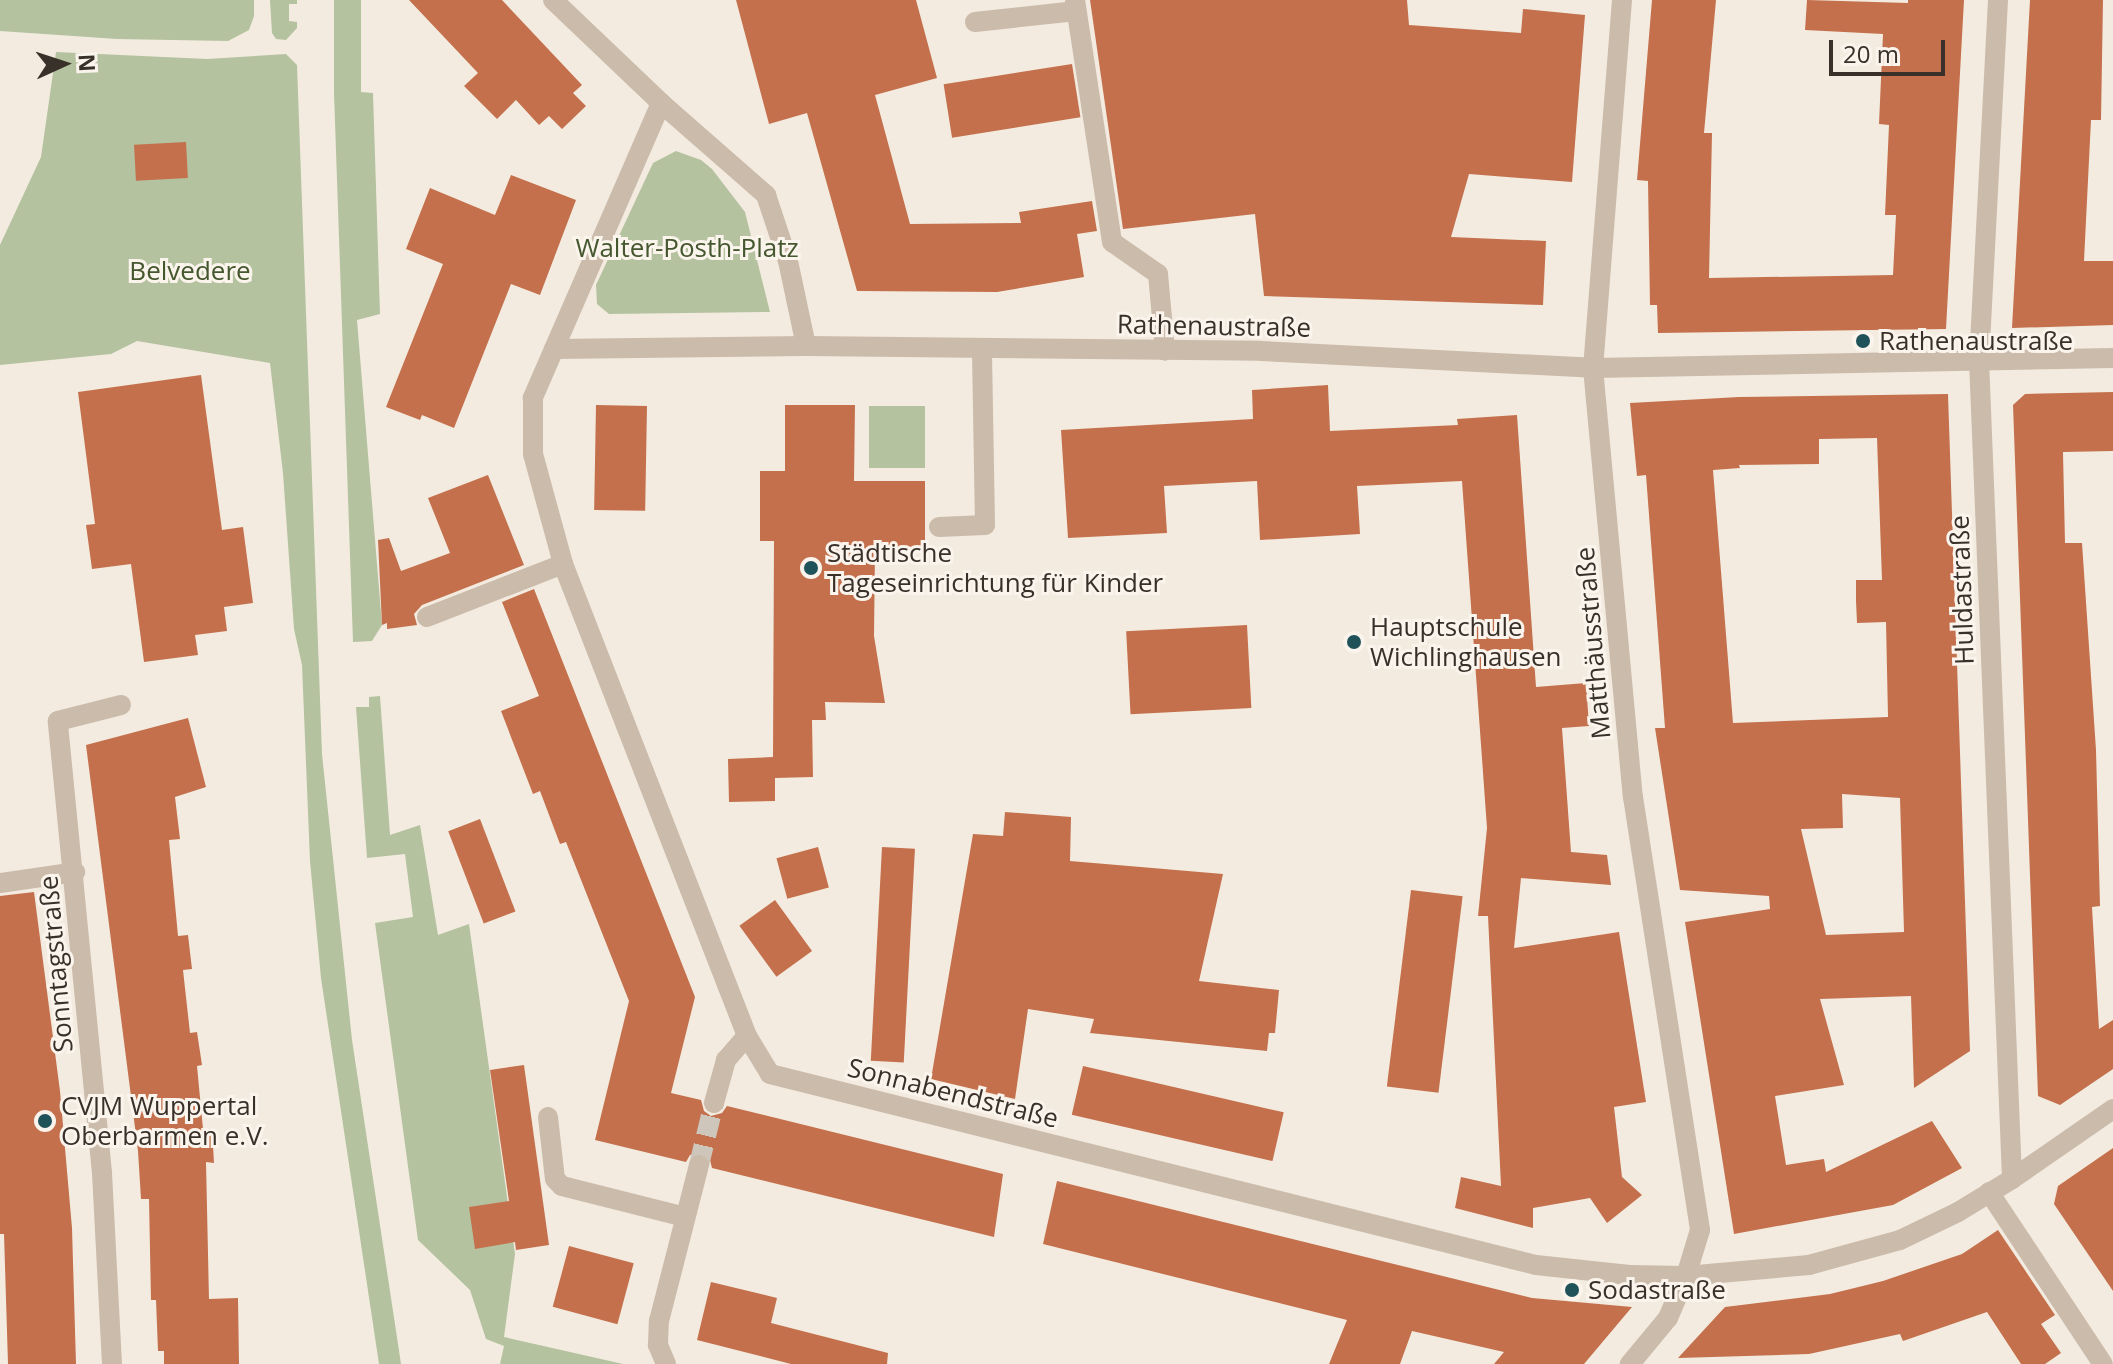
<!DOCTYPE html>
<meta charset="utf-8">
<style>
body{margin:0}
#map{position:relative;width:2113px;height:1364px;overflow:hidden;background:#f3ebdf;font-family:"Open Sans",sans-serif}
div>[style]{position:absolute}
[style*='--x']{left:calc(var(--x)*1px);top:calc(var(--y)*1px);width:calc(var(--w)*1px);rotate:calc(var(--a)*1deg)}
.green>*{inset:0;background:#b4c29f;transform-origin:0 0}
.building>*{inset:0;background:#c4704c;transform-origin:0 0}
.minor-tunnel>*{height:20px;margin-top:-10px;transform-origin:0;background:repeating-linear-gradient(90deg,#cec6bb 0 20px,transparent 0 30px)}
.minor>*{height:20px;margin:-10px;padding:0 10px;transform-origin:10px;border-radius:10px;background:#cbbbab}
.dots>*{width:22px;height:22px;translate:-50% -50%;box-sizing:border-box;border:4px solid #faf4ec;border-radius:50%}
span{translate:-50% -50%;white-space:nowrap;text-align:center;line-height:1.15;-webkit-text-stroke:6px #faf4ec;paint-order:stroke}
.park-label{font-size:26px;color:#45572e}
.street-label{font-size:26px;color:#39302a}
.poi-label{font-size:26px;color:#39302a}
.left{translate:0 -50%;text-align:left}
.north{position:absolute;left:24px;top:24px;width:80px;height:80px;-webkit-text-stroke:6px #faf4ec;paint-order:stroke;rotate:87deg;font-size:22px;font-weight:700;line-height:32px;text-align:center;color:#39302a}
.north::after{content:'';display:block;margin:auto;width:28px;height:36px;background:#39302a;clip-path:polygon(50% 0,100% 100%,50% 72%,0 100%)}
.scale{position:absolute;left:1829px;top:40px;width:116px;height:36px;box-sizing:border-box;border:4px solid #39302a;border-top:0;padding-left:10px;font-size:24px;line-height:28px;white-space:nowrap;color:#39302a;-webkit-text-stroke:6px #faf4ec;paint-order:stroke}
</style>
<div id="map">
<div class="green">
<div style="clip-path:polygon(0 0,254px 0,254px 16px,249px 30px,228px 41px,117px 39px,0 31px)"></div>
<div style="clip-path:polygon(270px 0,297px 0,297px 4px,289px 4px,289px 21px,297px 22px,297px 28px,286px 40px,276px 39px,272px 33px)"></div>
<div style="clip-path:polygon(334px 0,361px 0,361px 92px,373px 93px,380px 314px,357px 320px,382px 625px,372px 641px,353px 642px,334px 93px)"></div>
<div style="clip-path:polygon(56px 52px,207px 59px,286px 54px,297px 65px,322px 754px,352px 1040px,401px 1364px,379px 1364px,321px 978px,310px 861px,302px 665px,294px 629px,283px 473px,270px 363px,137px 341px,111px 354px,0 365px,0 245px,41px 157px)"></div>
<div style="clip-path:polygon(676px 151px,701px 160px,712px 169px,745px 212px,770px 312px,609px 314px,597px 304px,596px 285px,653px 163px)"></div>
<div style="left:869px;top:406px;width:56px;height:62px"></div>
<div style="clip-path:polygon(380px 696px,390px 835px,420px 825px,438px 935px,469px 924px,515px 1254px,504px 1337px,623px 1364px,500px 1364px,504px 1346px,486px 1339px,470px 1290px,418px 1240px,375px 923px,413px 917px,405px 854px,367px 858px,356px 707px,369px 707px,369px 697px)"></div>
</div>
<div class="building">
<div style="clip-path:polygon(409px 0,502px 0,582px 85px,573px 93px,586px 106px,562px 129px,549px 116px,539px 125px,516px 100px,497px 119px,464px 86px,478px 73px)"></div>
<div style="clip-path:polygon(736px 0,916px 0,937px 78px,875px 95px,910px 224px,1021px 223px,1019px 212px,1092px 201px,1097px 231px,1077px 234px,1084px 277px,997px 292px,857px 291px,807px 113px,769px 124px)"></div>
<div style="clip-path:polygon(1090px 0,1407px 0,1409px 25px,1521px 33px,1523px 9px,1585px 15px,1572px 182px,1469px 174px,1451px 237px,1546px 241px,1543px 305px,1264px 296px,1255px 214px,1123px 229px)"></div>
<div style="clip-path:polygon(1652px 0,1716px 0,1704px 133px,1712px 133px,1709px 278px,1893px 275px,1896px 215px,1885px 215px,1889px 125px,1879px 124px,1883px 34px,1805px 30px,1807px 0,1908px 3px,1908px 0,1964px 0,1946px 329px,1658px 333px,1657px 305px,1650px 305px,1648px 181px,1637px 180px)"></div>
<div style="clip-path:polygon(2030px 0,2103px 0,2101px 120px,2091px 120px,2084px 261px,2113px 261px,2113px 325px,2012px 328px)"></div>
<div style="left:1072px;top:64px;width:54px;height:130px;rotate:81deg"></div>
<div style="left:186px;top:142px;width:36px;height:52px;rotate:87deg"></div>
<div style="clip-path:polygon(511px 175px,576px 200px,540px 295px,511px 284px,454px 428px,422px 415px,420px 420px,386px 407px,443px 264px,406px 249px,430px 188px,495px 215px)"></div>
<div style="clip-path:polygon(201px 375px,222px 530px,243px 527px,253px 603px,224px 607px,227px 631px,195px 635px,198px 655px,144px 662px,131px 564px,92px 569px,86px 525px,95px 524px,78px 392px)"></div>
<div style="clip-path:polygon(1328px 385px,1330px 431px,1458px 425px,1457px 419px,1517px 415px,1536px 687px,1586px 683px,1589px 726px,1562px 728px,1571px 852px,1607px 855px,1611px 885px,1521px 878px,1514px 948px,1619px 932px,1646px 1102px,1614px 1107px,1622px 1177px,1642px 1195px,1607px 1223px,1590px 1198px,1533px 1208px,1533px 1228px,1455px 1208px,1461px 1177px,1501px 1186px,1488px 916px,1478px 916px,1487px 828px,1462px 481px,1357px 486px,1360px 534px,1260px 540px,1257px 481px,1164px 486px,1167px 533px,1068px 538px,1061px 430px,1253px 419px,1252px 390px)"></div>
<div style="clip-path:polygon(2113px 392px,2113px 451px,2063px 452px,2065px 543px,2082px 543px,2096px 750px,2100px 906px,2092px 907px,2099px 1029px,2113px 1020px,2113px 1069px,2060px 1105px,2038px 1096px,2013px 405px,2025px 394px)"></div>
<div style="clip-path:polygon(evenodd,1948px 394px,1970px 1051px,1914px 1088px,1911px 996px,1820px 999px,1844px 1085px,1775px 1096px,1786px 1165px,1824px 1159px,1826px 1172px,1932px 1121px,1962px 1168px,1893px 1205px,1734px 1234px,1685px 922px,1770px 909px,1769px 896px,1680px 890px,1655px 728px,1665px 728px,1646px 475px,1637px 476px,1630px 403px,1739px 397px,1948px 394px,1877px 438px,1882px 580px,1856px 580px,1856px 601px,1857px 623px,1886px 622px,1888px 717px,1733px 723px,1713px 470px,1740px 468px,1739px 465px,1819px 464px,1819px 439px,1877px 438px,1948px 394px,1842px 794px,1900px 798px,1904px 932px,1826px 935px,1801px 829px,1843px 828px,1842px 794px)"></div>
<div style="left:596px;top:405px;width:51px;height:105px;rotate:1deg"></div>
<div style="clip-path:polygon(785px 405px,855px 405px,854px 481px,925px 481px,925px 550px,875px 550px,874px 636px,885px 703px,825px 702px,826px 720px,812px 720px,813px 777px,775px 778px,775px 801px,729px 802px,728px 759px,773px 757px,774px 541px,760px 541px,760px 471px,785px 471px)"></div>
<div style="clip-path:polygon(488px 475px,524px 565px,422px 605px,414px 614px,417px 625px,387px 629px,387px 623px,382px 625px,378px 540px,389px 538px,401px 571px,450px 553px,428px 498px)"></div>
<div style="clip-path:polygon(534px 589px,695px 997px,671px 1093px,701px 1100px,704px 1111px,711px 1116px,722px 1113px,727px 1106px,1003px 1174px,994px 1237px,712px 1168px,709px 1156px,701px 1152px,690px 1155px,686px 1162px,595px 1140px,629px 1001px,566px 842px,560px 844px,540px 791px,533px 794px,501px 711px,539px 696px,502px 602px)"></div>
<div style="left:1247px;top:625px;width:83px;height:121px;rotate:87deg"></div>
<div style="clip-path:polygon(188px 718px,206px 787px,175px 797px,180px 839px,169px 840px,178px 936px,188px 935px,192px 969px,183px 970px,190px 1033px,197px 1032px,202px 1065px,197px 1066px,203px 1129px,212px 1128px,214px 1163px,206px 1162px,209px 1299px,238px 1298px,239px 1364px,164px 1364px,164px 1351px,158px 1351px,156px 1300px,151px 1300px,149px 1199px,141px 1199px,138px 1151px,86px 745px)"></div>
<div style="clip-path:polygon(1005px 812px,1071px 817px,1070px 861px,1223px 874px,1199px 981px,1279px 990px,1275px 1033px,1269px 1033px,1267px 1051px,1090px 1033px,1094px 1019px,1028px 1009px,1015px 1099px,931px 1079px,973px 834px,1003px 836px)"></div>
<div style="left:480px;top:819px;width:99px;height:34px;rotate:69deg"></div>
<div style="left:818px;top:847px;width:42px;height:43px;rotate:75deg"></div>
<div style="left:882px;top:847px;width:33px;height:214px;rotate:3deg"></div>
<div style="left:1411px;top:890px;width:52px;height:198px;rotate:7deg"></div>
<div style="clip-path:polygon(34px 892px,60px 1091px,72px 1228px,76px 1364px,8px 1364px,4px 1234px,0 1234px,0 896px)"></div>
<div style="left:775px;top:900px;width:63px;height:44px;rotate:54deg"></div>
<div style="clip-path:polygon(524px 1065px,549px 1245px,516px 1250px,515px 1242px,475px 1249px,469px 1207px,509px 1201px,490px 1070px)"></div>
<div style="left:1083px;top:1066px;width:206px;height:50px;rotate:13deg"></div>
<div style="clip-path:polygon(2113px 1148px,2113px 1291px,2054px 1204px,2058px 1186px)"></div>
<div style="clip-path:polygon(1057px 1181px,1532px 1298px,1632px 1307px,1584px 1364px,1494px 1364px,1504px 1352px,1412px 1331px,1400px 1364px,1329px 1364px,1347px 1320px,1043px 1244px)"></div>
<div style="clip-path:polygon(1998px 1230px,2055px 1315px,2041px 1324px,2061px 1353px,2045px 1364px,2021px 1364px,1987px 1312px,1903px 1341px,1900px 1334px,1809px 1354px,1678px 1358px,1725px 1307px,1830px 1294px,1883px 1281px,1962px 1254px)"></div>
<div style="left:569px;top:1246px;width:67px;height:63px;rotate:15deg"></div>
<div style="clip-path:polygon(711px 1282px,777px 1298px,771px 1323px,888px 1353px,887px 1364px,791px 1364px,697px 1340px)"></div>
</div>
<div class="minor-tunnel">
<div style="--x:699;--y:1165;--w:64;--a:-76.4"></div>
</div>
<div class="minor">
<div style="--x:553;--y:0;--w:149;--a:43.6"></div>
<div style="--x:661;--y:103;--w:140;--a:41.2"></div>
<div style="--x:766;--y:195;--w:70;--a:71.6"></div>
<div style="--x:788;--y:261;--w:87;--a:78"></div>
<div style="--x:1075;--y:0;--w:245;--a:81.3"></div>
<div style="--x:1112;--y:242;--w:56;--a:34.8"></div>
<div style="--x:1158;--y:274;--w:77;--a:84.8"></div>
<div style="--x:1622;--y:0;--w:369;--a:94.5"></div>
<div style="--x:1593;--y:368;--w:431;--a:84.7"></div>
<div style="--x:1633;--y:797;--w:438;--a:81.2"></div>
<div style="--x:1700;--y:1230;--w:48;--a:106.9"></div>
<div style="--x:1686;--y:1276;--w:46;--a:113.2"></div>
<div style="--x:1668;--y:1318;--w:60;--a:129.6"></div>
<div style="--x:1998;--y:0;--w:361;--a:93"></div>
<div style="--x:1979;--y:360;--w:820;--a:87.69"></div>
<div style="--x:975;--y:22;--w:102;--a:-6.2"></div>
<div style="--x:661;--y:103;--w:322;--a:113.5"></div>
<div style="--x:533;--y:398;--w:56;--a:90"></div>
<div style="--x:533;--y:454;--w:114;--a:74.7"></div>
<div style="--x:563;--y:564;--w:507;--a:68.7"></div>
<div style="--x:747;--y:1036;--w:44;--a:58.8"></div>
<div style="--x:770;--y:1074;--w:789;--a:14"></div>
<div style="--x:1536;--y:1265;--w:94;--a:6.1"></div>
<div style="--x:1629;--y:1275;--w:57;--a:1"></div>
<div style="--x:1686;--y:1276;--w:123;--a:-5.1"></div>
<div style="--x:1809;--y:1265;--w:94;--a:-15.4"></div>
<div style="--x:1900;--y:1240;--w:64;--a:-25.8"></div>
<div style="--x:1958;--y:1212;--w:63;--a:-31.4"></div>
<div style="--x:2012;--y:1179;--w:123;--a:-34.7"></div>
<div style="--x:554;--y:349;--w:252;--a:-0.7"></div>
<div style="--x:806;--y:346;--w:455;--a:0.6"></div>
<div style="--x:1261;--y:351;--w:332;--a:2.9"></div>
<div style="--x:1593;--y:368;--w:520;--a:-1.1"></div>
<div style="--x:939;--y:527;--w:46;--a:-2.5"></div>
<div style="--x:985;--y:525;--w:176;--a:-91"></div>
<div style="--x:427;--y:617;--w:146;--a:-21.3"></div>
<div style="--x:0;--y:883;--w:76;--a:-8.3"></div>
<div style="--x:714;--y:1103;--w:45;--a:-74.4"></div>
<div style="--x:726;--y:1060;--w:32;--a:-49"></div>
<div style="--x:548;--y:1117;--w:62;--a:83.6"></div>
<div style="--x:555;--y:1179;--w:10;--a:45"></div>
<div style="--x:562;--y:1186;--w:127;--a:14.1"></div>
<div style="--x:1989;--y:1192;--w:206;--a:56.5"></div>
<div style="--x:112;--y:1364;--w:191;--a:-93"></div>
<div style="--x:102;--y:1173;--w:454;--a:-95.6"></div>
<div style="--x:58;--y:721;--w:65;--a:-14.3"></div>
<div style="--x:666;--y:1364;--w:21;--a:-113"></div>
<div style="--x:658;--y:1345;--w:24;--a:-88"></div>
<div style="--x:659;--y:1321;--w:161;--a:-75.6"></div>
</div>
<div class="dots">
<div style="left:1863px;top:341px;background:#20525a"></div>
<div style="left:811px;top:568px;background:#20525a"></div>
<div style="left:1354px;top:642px;background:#20525a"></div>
<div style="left:45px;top:1121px;background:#20525a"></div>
<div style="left:1572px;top:1290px;background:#20525a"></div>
</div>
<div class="park-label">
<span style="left:687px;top:248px">Walter-Posth-Platz</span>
<span style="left:190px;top:271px">Belvedere</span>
</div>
<div class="street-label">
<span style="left:1214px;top:326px;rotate:1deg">Rathenaustraße</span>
<span style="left:1962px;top:590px;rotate:-92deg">Huldastraße</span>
<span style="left:1593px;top:643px;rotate:-95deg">Matthäusstraße</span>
<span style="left:56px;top:964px;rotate:-95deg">Sonntagstraße</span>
<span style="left:953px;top:1093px;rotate:14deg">Sonnabendstraße</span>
</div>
<div class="poi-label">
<span class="left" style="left:1879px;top:341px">Rathenaustraße</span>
<span class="left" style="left:827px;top:568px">Städtische<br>Tageseinrichtung für Kinder</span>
<span class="left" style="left:1370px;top:642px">Hauptschule<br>Wichlinghausen</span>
<span class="left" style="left:61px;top:1121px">CVJM Wuppertal<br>Oberbarmen e.V.</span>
<span class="left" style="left:1588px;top:1290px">Sodastraße</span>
</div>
<div class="north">N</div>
<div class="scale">20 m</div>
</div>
